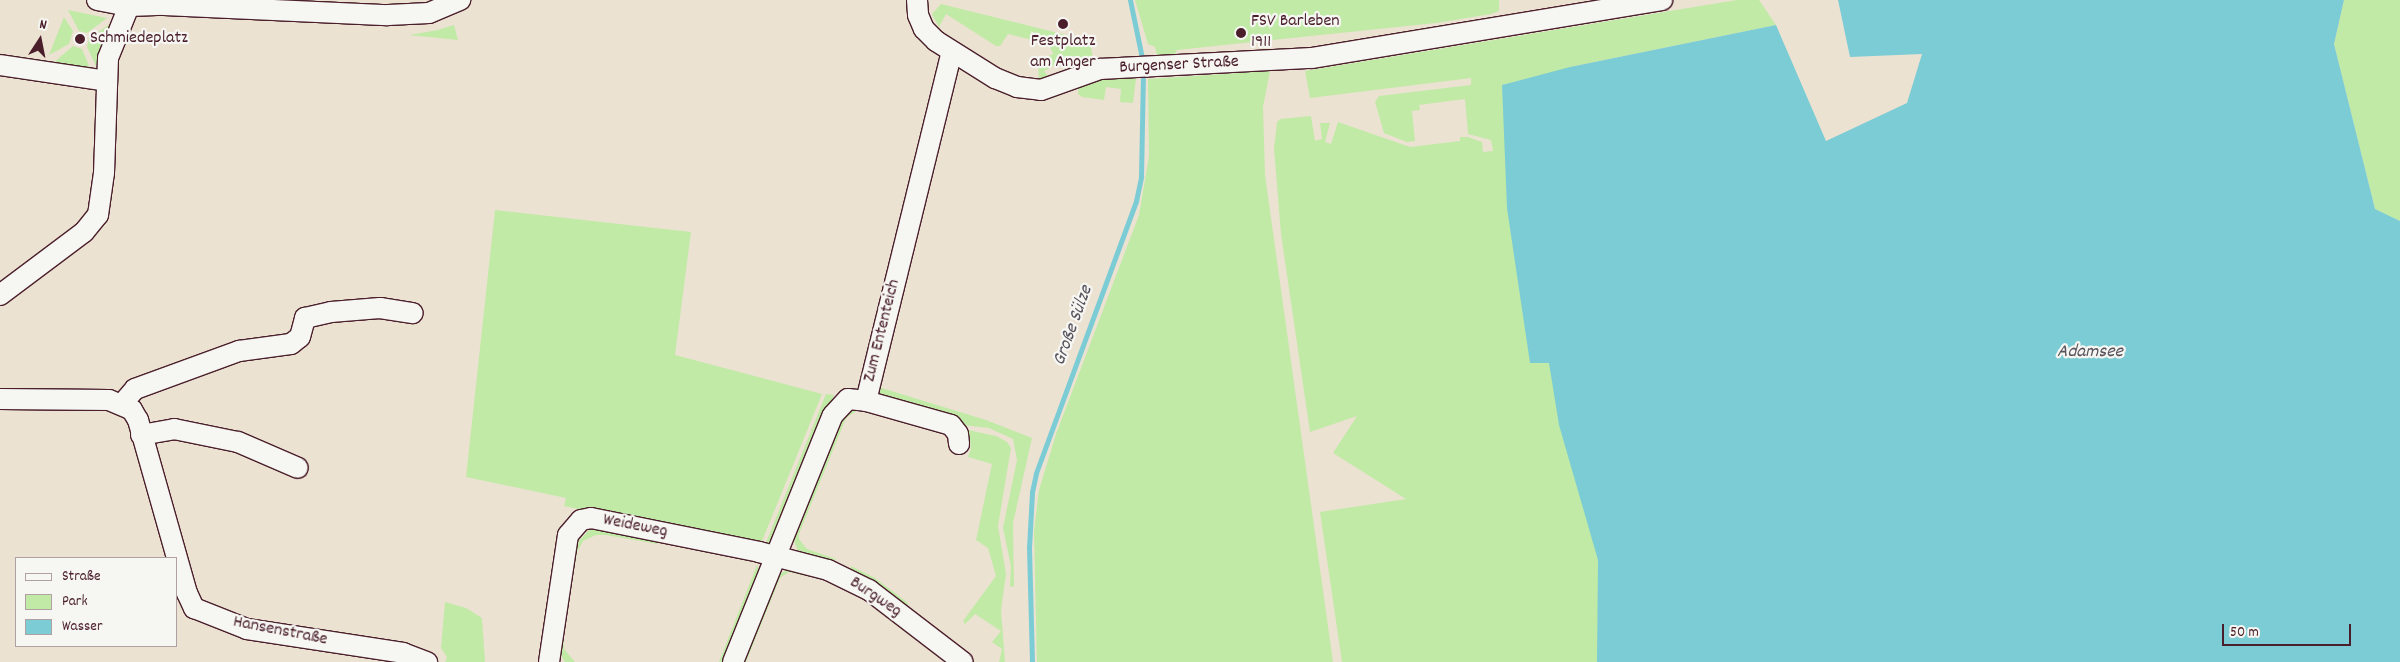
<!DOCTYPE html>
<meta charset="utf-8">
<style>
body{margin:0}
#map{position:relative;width:2400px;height:662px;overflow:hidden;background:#ece2d2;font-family:Dekko,sans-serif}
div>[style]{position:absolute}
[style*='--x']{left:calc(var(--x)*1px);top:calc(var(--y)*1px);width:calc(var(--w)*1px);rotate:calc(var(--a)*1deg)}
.green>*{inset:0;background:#c0eaa6}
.water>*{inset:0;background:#7cccd5}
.stream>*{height:5px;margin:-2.5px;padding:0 2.5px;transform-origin:2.5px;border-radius:2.5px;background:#7cccd5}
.roads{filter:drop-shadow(1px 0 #4a1f2b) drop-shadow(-1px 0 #4a1f2b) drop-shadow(0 1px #4a1f2b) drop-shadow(0 -1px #4a1f2b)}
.minor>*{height:20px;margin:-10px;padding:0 10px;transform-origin:10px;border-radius:10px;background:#f6f6f2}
.dots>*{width:14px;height:14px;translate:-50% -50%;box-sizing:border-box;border:2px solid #f6f6f2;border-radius:50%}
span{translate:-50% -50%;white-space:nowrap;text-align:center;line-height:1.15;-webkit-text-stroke:4.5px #f6f6f2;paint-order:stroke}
.poi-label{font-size:18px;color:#4a1f2b}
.left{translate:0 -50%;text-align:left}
.street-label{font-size:18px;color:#4a1f2b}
.water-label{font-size:19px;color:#59535e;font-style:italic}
.legend{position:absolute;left:15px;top:557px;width:162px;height:90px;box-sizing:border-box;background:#f6f6f2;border:1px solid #b1a0a2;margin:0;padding:6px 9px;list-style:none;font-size:15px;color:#4a1f2b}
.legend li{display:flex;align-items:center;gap:10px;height:25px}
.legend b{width:25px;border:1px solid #b1a0a2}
.north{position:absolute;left:15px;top:15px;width:50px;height:50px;-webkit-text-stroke:4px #f6f6f2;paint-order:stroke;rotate:11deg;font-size:14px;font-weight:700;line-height:20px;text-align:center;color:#4a1f2b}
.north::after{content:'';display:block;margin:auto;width:18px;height:22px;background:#4a1f2b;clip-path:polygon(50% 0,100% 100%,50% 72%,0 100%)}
.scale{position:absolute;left:2222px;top:624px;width:129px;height:22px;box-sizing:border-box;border:2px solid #4a1f2b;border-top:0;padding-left:6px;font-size:15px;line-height:18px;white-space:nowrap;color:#4a1f2b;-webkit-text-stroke:4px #f6f6f2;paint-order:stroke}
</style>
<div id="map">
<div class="green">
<div style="clip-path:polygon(1135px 0,1499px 0,1499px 11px,1491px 14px,1436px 23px,1177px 50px,1174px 56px,1157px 55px,1155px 47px,1148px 44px)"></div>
<div style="clip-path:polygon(1737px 0,1759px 0,1776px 25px,1570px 67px,1646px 662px,1342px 662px,1320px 512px,1406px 499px,1333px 453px,1357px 416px,1310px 432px,1281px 234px,1274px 149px,1277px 122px,1280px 119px,1311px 116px,1315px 141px,1322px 139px,1320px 123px,1330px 123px,1325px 142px,1331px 144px,1338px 122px,1410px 147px,1460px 141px,1460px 137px,1468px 137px,1482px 142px,1483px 152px,1493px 151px,1491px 140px,1468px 134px,1465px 99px,1419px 105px,1420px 110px,1412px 111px,1415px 141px,1407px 142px,1384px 133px,1375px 102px,1379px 96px,1471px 85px,1471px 78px,1310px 98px,1305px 71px)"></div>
<div style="clip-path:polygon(2344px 0,2400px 0,2400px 221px,2375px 209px,2334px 44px)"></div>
<div style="clip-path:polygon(941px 4px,1090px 41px,1093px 59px,1089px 64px,1073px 56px,1044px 71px,1048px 76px,1044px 83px,1039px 80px,1038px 65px,1041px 59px,1053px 54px,1049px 44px,1008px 34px,1000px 46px,996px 46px,946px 14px,939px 27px,932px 14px)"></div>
<div style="clip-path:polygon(68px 10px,107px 18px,87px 33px,79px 31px)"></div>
<div style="clip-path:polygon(64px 17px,73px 31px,69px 44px,49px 55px)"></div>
<div style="clip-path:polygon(110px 24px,96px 66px,87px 47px,89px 38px)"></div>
<div style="clip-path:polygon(454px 25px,458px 40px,409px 35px,438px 30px)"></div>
<div style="clip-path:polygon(73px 46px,82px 49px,91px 71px,52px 64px)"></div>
<div style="clip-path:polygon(1270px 71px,1263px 107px,1265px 175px,1333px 662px,1037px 662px,1034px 531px,1039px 490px,1056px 434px,1139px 215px,1149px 156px,1148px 79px)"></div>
<div style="clip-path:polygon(1129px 77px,1136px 79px,1133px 103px,1120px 102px,1121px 89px,1106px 87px,1104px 100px,1082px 97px,1078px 94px,1079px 85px,1087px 81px)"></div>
<div style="clip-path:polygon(495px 210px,691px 232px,675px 355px,822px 394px,760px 546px,564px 506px,566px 498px,466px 477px)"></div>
<div style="clip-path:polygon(875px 386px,986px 420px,1032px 438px,1013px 523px,1014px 587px,1010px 586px,1011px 566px,1003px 528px,1017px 460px,1013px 439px,989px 428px,963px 425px,875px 399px)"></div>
<div style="clip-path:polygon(826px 394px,834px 395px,804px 468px,774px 540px,765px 545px)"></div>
<div style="clip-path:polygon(850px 409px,858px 410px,846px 418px,799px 534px,799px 539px,807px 549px,836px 559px,831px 564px,799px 554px,793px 538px,838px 424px)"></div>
<div style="clip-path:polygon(968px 430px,996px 436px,1007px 442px,1011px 448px,998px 526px,1006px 574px,1001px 610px,1005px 662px,999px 662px,1002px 649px,992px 642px,1001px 631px,975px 614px,965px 624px,963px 621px,996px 576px,988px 548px,976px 540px,992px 464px,968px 457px,971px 448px)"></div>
<div style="clip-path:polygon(600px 528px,658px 539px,657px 544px,606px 535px,596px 535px,583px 541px,577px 552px,563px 636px,564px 649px,575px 662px,565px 662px,558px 650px,573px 547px,589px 530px)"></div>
<div style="clip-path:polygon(757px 565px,760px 573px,726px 662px,719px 662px)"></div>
<div style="clip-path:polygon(851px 566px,875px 578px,908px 603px,908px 606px,903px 608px,851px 574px)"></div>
<div style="clip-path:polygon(792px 568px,812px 573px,810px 577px,789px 572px,780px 578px,746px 662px,742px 662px,779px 574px)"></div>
<div style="clip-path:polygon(445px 602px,466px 608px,482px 618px,485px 662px,445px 662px,447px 657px,441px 648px)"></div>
</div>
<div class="water">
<div style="clip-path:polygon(1838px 0,2344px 0,2334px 44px,2375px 209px,2400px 221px,2400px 662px,1597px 662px,1598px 560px,1559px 425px,1549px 363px,1530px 363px,1507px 208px,1502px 85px,1570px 67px,1776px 25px,1826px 141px,1907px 103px,1922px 54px,1850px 57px)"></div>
</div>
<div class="stream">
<div style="--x:1130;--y:0;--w:64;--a:78.3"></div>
<div style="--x:1032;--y:662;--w:114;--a:-91.5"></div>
<div style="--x:1029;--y:548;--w:56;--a:-86.9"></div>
<div style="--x:1032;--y:492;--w:19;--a:-78"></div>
<div style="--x:1036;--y:473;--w:290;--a:-69.8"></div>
<div style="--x:1136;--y:201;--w:25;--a:-78"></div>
<div style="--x:1141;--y:177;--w:105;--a:-88.9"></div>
</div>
<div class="roads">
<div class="minor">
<div style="--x:97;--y:0;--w:33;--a:11"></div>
<div style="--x:129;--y:6;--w:35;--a:-2"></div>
<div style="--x:164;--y:5;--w:224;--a:2.6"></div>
<div style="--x:388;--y:15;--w:41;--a:-2.8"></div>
<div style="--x:429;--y:13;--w:34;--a:-23"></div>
<div style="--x:917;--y:0;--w:15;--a:86"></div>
<div style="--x:918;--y:15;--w:15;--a:67"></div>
<div style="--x:924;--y:29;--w:17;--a:45"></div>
<div style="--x:936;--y:41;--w:70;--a:32.1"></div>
<div style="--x:995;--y:78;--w:24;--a:22"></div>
<div style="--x:1017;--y:87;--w:24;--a:7"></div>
<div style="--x:1041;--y:90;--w:63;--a:-19.6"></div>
<div style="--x:1100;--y:69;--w:212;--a:-3"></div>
<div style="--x:1312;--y:58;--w:355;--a:-9.4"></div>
<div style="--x:0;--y:65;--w:108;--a:8.5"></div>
<div style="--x:0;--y:295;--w:105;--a:-36.9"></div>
<div style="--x:84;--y:232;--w:22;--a:-51"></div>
<div style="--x:98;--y:215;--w:42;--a:-81.9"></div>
<div style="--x:104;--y:173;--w:115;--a:-88"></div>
<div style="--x:108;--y:58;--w:56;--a:-68"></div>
<div style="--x:0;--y:399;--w:109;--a:0.5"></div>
<div style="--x:109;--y:400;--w:25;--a:23"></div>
<div style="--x:132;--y:410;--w:12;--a:59"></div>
<div style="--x:138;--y:420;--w:180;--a:74.2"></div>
<div style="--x:187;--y:593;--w:17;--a:65"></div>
<div style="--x:194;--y:608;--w:57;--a:21.6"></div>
<div style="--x:247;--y:629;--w:158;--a:8.7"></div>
<div style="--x:403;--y:653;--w:26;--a:21"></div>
<div style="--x:866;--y:401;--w:88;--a:15.8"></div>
<div style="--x:951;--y:425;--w:11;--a:52"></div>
<div style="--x:958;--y:434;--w:10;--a:84"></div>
<div style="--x:122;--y:404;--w:20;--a:-49"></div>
<div style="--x:135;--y:389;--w:111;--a:-20.1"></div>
<div style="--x:239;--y:351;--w:52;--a:-7.7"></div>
<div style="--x:291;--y:344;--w:11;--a:-38"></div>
<div style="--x:300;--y:337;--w:20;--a:-75"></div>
<div style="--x:305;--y:318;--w:27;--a:-13"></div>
<div style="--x:331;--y:312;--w:49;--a:-4.7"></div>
<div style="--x:380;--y:308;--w:33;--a:9"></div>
<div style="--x:141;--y:435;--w:34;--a:-10"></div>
<div style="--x:174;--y:429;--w:65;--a:11.5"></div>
<div style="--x:238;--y:442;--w:65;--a:23.4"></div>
<div style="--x:549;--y:662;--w:128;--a:-81.5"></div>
<div style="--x:568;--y:535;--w:20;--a:-49"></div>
<div style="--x:581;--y:520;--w:10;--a:-11"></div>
<div style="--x:591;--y:518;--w:171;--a:11.4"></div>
<div style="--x:759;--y:552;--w:71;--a:14.6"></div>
<div style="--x:828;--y:570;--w:46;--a:26"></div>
<div style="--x:869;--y:590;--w:118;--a:37.5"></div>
<div style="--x:733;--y:662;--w:266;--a:-68"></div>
<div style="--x:833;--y:415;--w:22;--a:-47"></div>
<div style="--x:848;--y:399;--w:18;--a:6"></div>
<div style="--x:866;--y:401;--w:359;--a:-76.2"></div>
</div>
</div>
<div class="dots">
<div style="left:1063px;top:24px;background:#4a1f2b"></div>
<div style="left:1241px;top:33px;background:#4a1f2b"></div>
<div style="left:80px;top:39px;background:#4a1f2b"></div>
</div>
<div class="poi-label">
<span class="left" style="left:1251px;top:33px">FSV Barleben<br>1911</span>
<span class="left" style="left:90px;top:39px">Schmiedeplatz</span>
<span style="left:1063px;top:53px">Festplatz<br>am Anger</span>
</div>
<div class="street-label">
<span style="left:1179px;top:66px;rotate:-3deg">Burgenser Straße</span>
<span style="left:883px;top:331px;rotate:-76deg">Zum Ententeich</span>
<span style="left:635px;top:527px;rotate:11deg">Weideweg</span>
<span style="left:875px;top:598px;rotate:34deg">Burgweg</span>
<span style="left:280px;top:632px;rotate:11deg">Hansenstraße</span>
</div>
<div class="water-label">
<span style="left:1074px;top:326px;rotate:-70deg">Große Sülze</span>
<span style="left:2090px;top:353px">Adamsee</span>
</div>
<ul class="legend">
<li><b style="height:6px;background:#f6f6f2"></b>Straße</li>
<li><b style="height:14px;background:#c0eaa6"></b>Park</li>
<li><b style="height:14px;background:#7cccd5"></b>Wasser</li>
</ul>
<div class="north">N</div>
<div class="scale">50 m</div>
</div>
